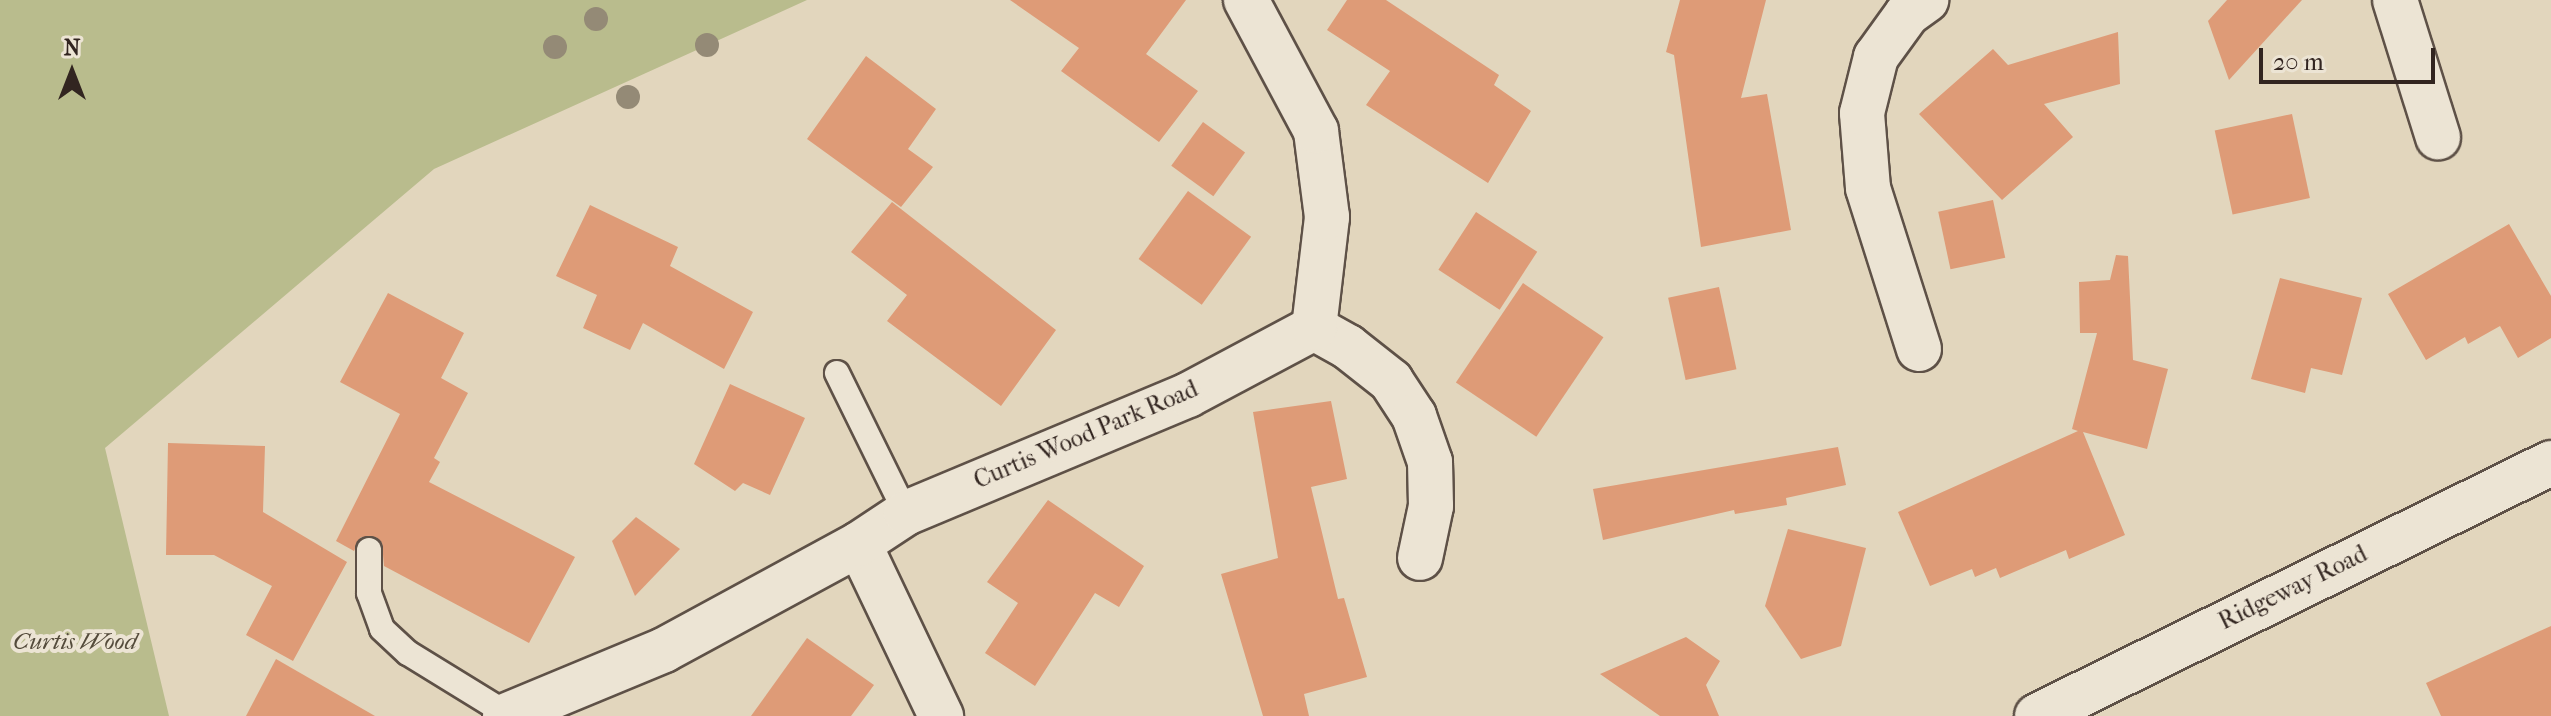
<!DOCTYPE html>
<style>
body{margin:0}
#map{position:relative;width:2551px;height:716px;overflow:hidden;background:#e2d6bd;font-family:"IM FELL French Canon",serif}
div>[style]{position:absolute}
[style*='--x']{left:calc(var(--x)*1px);top:calc(var(--y)*1px);width:calc(var(--w)*1px);rotate:calc(var(--a)*1deg)}
.green>*{inset:0;background:#b9bc8d}
.building>*{inset:0;background:#de9b77;transform-origin:0 0}
.roads{filter:drop-shadow(2px 0 #5e5147) drop-shadow(-2px 0 #5e5147) drop-shadow(0 2px #5e5147) drop-shadow(0 -2px #5e5147)}
.lane>*{height:24px;margin:-12px;padding:0 12px;transform-origin:12px;border-radius:12px;background:#ece4d4}
.street>*{height:44px;margin:-22px;padding:0 22px;transform-origin:22px;border-radius:22px;background:#ece4d4}
.trees>*{width:24px;height:24px;margin:-12px;border-radius:50%;background:#948a76}
span{translate:-50% -50%;white-space:nowrap;text-align:center;line-height:1.15;-webkit-text-stroke:8px #ece4d4;paint-order:stroke}
.street-label{font-size:24px;color:#322520}
.park-label{font-size:24px;color:#544b3b;font-style:italic}
.north{position:absolute;left:32px;top:32px;width:80px;height:80px;-webkit-text-stroke:6px #ece4d4;paint-order:stroke;rotate:0deg;font-size:22px;font-weight:700;line-height:32px;text-align:center;color:#322520}
.north::after{content:'';display:block;margin:auto;width:28px;height:36px;background:#322520;clip-path:polygon(50% 0,100% 100%,50% 72%,0 100%)}
.scale{position:absolute;left:2259px;top:48px;width:176px;height:36px;box-sizing:border-box;border:4px solid #322520;border-top:0;padding-left:10px;font-size:24px;line-height:28px;white-space:nowrap;color:#322520;-webkit-text-stroke:6px #ece4d4;paint-order:stroke}
</style>
<div id="map">
<div class="green">
<div style="clip-path:polygon(0 0,807px 0,434px 169px,105px 448px,169px 716px,0 716px)"></div>
</div>
<div class="building">
<div style="clip-path:polygon(1010px 0,1186px 0,1146px 54px,1198px 91px,1159px 142px,1061px 71px,1079px 48px)"></div>
<div style="clip-path:polygon(1347px 0,1386px 0,1499px 75px,1494px 85px,1531px 111px,1488px 183px,1366px 105px,1390px 71px,1327px 30px)"></div>
<div style="clip-path:polygon(1680px 0,1766px 0,1741px 98px,1767px 94px,1791px 230px,1701px 247px,1674px 55px,1666px 52px)"></div>
<div style="clip-path:polygon(2227px 0,2302px 0,2229px 80px,2208px 21px)"></div>
<div style="clip-path:polygon(2118px 32px,2120px 84px,2044px 104px,2073px 137px,2002px 200px,1919px 114px,1993px 49px,2008px 65px)"></div>
<div style="clip-path:polygon(866px 56px,936px 109px,908px 149px,933px 167px,901px 207px,807px 139px)"></div>
<div style="left:2292px;top:114px;width:86px;height:79px;rotate:78deg"></div>
<div style="left:1203px;top:122px;width:52px;height:54px;rotate:36deg"></div>
<div style="left:1188px;top:191px;width:78px;height:84px;rotate:36deg"></div>
<div style="left:1993px;top:200px;width:59px;height:56px;rotate:78deg"></div>
<div style="clip-path:polygon(892px 202px,1056px 330px,1001px 406px,887px 321px,907px 295px,851px 252px)"></div>
<div style="clip-path:polygon(590px 205px,678px 247px,670px 266px,753px 312px,724px 369px,643px 323px,630px 350px,583px 328px,597px 295px,556px 276px)"></div>
<div style="left:1476px;top:212px;width:73px;height:69px;rotate:33deg"></div>
<div style="clip-path:polygon(2509px 224px,2551px 296px,2551px 338px,2518px 358px,2500px 326px,2468px 344px,2465px 337px,2426px 360px,2388px 294px)"></div>
<div style="clip-path:polygon(2116px 255px,2128px 256px,2133px 360px,2168px 369px,2147px 449px,2083px 432px,2125px 535px,2069px 559px,2066px 550px,2000px 578px,1996px 568px,1975px 577px,1972px 569px,1930px 586px,1898px 512px,2078px 431px,2072px 429px,2097px 333px,2080px 333px,2079px 282px,2110px 280px)"></div>
<div style="clip-path:polygon(2280px 278px,2362px 298px,2342px 375px,2311px 368px,2305px 393px,2251px 379px)"></div>
<div style="left:1523px;top:283px;width:97px;height:120px;rotate:34deg"></div>
<div style="left:1719px;top:287px;width:84px;height:52px;rotate:78deg"></div>
<div style="clip-path:polygon(388px 293px,464px 333px,441px 378px,468px 393px,434px 458px,440px 462px,429px 482px,575px 557px,529px 643px,384px 566px,382px 543px,376px 537px,361px 537px,354px 551px,336px 541px,400px 414px,340px 382px)"></div>
<div style="clip-path:polygon(730px 384px,805px 418px,770px 495px,743px 483px,735px 491px,694px 464px)"></div>
<div style="clip-path:polygon(1331px 401px,1347px 479px,1311px 487px,1338px 599px,1344px 598px,1367px 677px,1304px 694px,1309px 716px,1263px 716px,1221px 574px,1278px 558px,1253px 412px)"></div>
<div style="clip-path:polygon(168px 443px,265px 446px,263px 512px,347px 562px,293px 661px,246px 635px,272px 586px,214px 555px,166px 555px)"></div>
<div style="clip-path:polygon(1838px 447px,1846px 485px,1786px 498px,1787px 505px,1735px 514px,1734px 510px,1603px 540px,1593px 489px)"></div>
<div style="clip-path:polygon(1048px 500px,1144px 566px,1119px 607px,1095px 593px,1035px 686px,985px 653px,1018px 603px,987px 582px)"></div>
<div style="clip-path:polygon(636px 517px,680px 549px,635px 596px,612px 541px)"></div>
<div style="clip-path:polygon(1788px 529px,1866px 548px,1841px 646px,1801px 659px,1765px 606px)"></div>
<div style="clip-path:polygon(2551px 626px,2551px 716px,2441px 716px,2426px 683px)"></div>
<div style="clip-path:polygon(1686px 637px,1720px 661px,1706px 685px,1719px 716px,1660px 716px,1600px 674px)"></div>
<div style="clip-path:polygon(807px 638px,874px 685px,851px 716px,751px 716px)"></div>
<div style="clip-path:polygon(276px 659px,375px 716px,246px 716px)"></div>
</div>
<div class="roads">
<div class="lane">
<div style="--x:837;--y:373;--w:156;--a:63.8"></div>
<div style="--x:369;--y:550;--w:43;--a:90"></div>
<div style="--x:369;--y:593;--w:38;--a:70"></div>
<div style="--x:382;--y:629;--w:35;--a:43"></div>
<div style="--x:408;--y:653;--w:116;--a:31.6"></div>
</div>
<div class="street">
<div style="--x:2395;--y:0;--w:144;--a:72.6"></div>
<div style="--x:1314;--y:328;--w:39;--a:29"></div>
<div style="--x:1348;--y:347;--w:55;--a:38.3"></div>
<div style="--x:1391;--y:381;--w:42;--a:56.7"></div>
<div style="--x:1414;--y:416;--w:49;--a:70.8"></div>
<div style="--x:1430;--y:462;--w:44;--a:88.7"></div>
<div style="--x:1431;--y:506;--w:53;--a:101.9"></div>
<div style="--x:1919;--y:349;--w:169;--a:-107.6"></div>
<div style="--x:1868;--y:188;--w:75;--a:-94.6"></div>
<div style="--x:1862;--y:113;--w:58;--a:-76"></div>
<div style="--x:1876;--y:57;--w:53;--a:-54.2"></div>
<div style="--x:1907;--y:14;--w:24;--a:-36"></div>
<div style="--x:859;--y:544;--w:191;--a:64.5"></div>
<div style="--x:505;--y:716;--w:172;--a:-22.5"></div>
<div style="--x:664;--y:650;--w:222;--a:-28.5"></div>
<div style="--x:859;--y:544;--w:56;--a:-33.4"></div>
<div style="--x:906;--y:513;--w:306;--a:-22.7"></div>
<div style="--x:1188;--y:395;--w:143;--a:-28"></div>
<div style="--x:1314;--y:328;--w:112;--a:-83.3"></div>
<div style="--x:1327;--y:217;--w:87;--a:-97.3"></div>
<div style="--x:1316;--y:131;--w:149;--a:-118.1"></div>
<div style="--x:2037;--y:716;--w:573;--a:-26.21"></div>
</div>
</div>
<div class="trees">
<div style="left:596px;top:19px"></div>
<div style="left:707px;top:45px"></div>
<div style="left:555px;top:47px"></div>
<div style="left:628px;top:97px"></div>
</div>
<div class="street-label">
<span style="left:1086px;top:435px;rotate:-23deg">Curtis Wood Park Road</span>
<span style="left:2293px;top:588px;rotate:-26deg">Ridgeway Road</span>
</div>
<div class="park-label">
<span style="left:75px;top:642px">Curtis Wood</span>
</div>
<div class="north">N</div>
<div class="scale">20 m</div>
</div>
